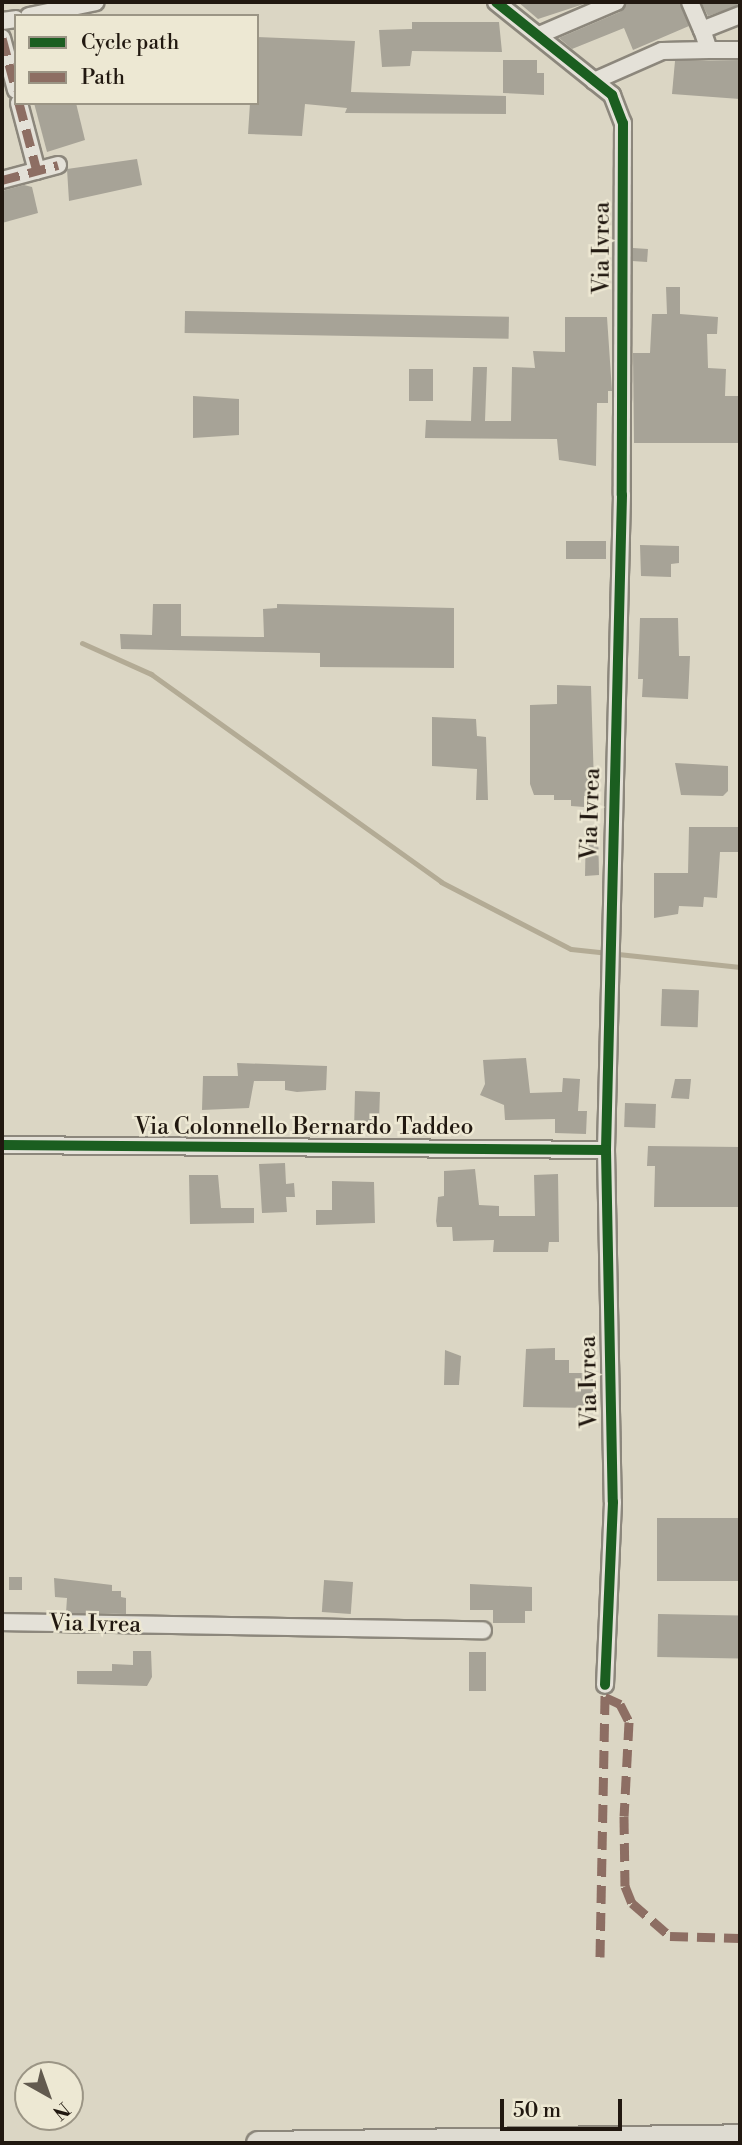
<!DOCTYPE html>
<style>
body{margin:0}
#map{position:relative;width:742px;height:2145px;overflow:hidden;background:#dbd6c4;font-family:"Libre Bodoni",serif}
div>[style]{position:absolute}
[style*='--x']{left:calc(var(--x)*1px);top:calc(var(--y)*1px);width:calc(var(--w)*1px);rotate:calc(var(--a)*1deg)}
.stream>*{height:5px;margin:-2.5px;padding:0 2.5px;transform-origin:2.5px;border-radius:2.5px;background:#b3ab95}
.building>*{inset:0;background:#a7a397;transform-origin:0 0}
.roads{filter:drop-shadow(2px 0 #8c877c) drop-shadow(-2px 0 #8c877c) drop-shadow(0 2px #8c877c) drop-shadow(0 -2px #8c877c)}
.minor>*{height:16px;margin:-8px;padding:0 8px;transform-origin:8px;border-radius:8px;background:#e4e1d8}
.highway>*{height:23px;margin:-11.5px;padding:0 11.5px;transform-origin:11.5px;border-radius:11.5px;background:#dedbd1}
.quiet>*{height:9px;margin-top:-4.5px;transform-origin:0;background:repeating-linear-gradient(90deg,#8d6e63 0 18px,transparent 0 27px)}
.cycleway>*{height:10px;margin:-5px;padding:0 5px;transform-origin:5px;border-radius:5px;background:#1b5e20}
span{translate:-50% -50%;white-space:nowrap;text-align:center;line-height:1.15;-webkit-text-stroke:5px #ede8d3;paint-order:stroke}
.street-label{font-size:23px;color:#211810}
.frame{position:absolute;inset:0;border:4px solid #211810;pointer-events:none}
.legend{position:absolute;left:14px;top:14px;width:245px;height:91px;box-sizing:border-box;background:#ede8d3;border:2px solid #9b9585;margin:0;padding:9px 12px;list-style:none;font-size:21px;color:#211810}
.legend li{display:flex;align-items:center;gap:14px;height:35px}
.legend b{width:35px;border:2px solid #9b9585}
.north{position:absolute;left:14px;top:2061px;width:70px;height:70px;box-sizing:border-box;background:#ede8d3;border:2px solid #9b9585;border-radius:50%;rotate:140deg;font-size:19px;font-weight:700;line-height:28px;text-align:center;color:#211810}
.north::after{content:'';display:block;margin:auto;width:24px;height:32px;background:#625a4f;clip-path:polygon(50% 0,100% 100%,50% 72%,0 100%)}
.scale{position:absolute;left:500px;top:2099px;width:122px;height:32px;box-sizing:border-box;border:4px solid #211810;border-top:0;padding-left:9px;font-size:21px;line-height:24px;white-space:nowrap;color:#211810;-webkit-text-stroke:5px #ede8d3;paint-order:stroke}
</style>
<div id="map">
<div class="stream">
<div style="--x:82;--y:643;--w:76;--a:24.2"></div>
<div style="--x:151;--y:674;--w:357;--a:35.6"></div>
<div style="--x:441;--y:882;--w:146;--a:27.3"></div>
<div style="--x:571;--y:949;--w:170;--a:6.1"></div>
</div>
<div class="building">
<div style="clip-path:polygon(518px 2px,590px 2px,538px 19px)"></div>
<div style="clip-path:polygon(626px 2px,680px 2px,689px 26px,633px 50px,624px 28px,572px 49px,559px 38px,620px 12px)"></div>
<div style="clip-path:polygon(701px 2px,740px 2px,740px 5px,708px 16px)"></div>
<div style="clip-path:polygon(412px 22px,499px 22px,502px 52px,412px 51px,410px 66px,382px 67px,379px 30px,412px 29px)"></div>
<div style="clip-path:polygon(257px 37px,355px 41px,351px 92px,506px 96px,506px 114px,345px 113px,347px 108px,305px 104px,302px 136px,248px 134px,250px 103px,257px 103px)"></div>
<div style="clip-path:polygon(503px 60px,537px 60px,537px 73px,544px 73px,544px 95px,503px 93px)"></div>
<div style="clip-path:polygon(740px 60px,740px 99px,672px 94px,675px 61px)"></div>
<div style="clip-path:polygon(34px 103px,76px 103px,85px 140px,47px 152px)"></div>
<div style="clip-path:polygon(137px 159px,142px 185px,69px 201px,67px 169px)"></div>
<div style="clip-path:polygon(24px 185px,32px 187px,38px 213px,2px 223px,2px 191px)"></div>
<div style="left:633px;top:248px;width:15px;height:13px;rotate:4deg"></div>
<div style="clip-path:polygon(666px 287px,680px 287px,680px 314px,718px 317px,717px 334px,707px 334px,708px 368px,726px 369px,725px 396px,740px 396px,740px 443px,634px 443px,633px 353px,650px 353px,652px 314px,667px 314px)"></div>
<div style="left:185px;top:311px;width:324px;height:22px;rotate:1deg"></div>
<div style="clip-path:polygon(565px 317px,607px 317px,612px 391px,608px 391px,608px 403px,597px 403px,596px 466px,559px 460px,557px 439px,425px 438px,426px 420px,471px 421px,473px 367px,487px 367px,485px 421px,511px 421px,512px 367px,535px 368px,533px 351px,565px 352px)"></div>
<div style="left:433px;top:369px;width:32px;height:24px;rotate:90deg"></div>
<div style="clip-path:polygon(193px 396px,239px 399px,239px 435px,193px 438px)"></div>
<div style="left:606px;top:541px;width:18px;height:40px;rotate:90deg"></div>
<div style="clip-path:polygon(640px 545px,679px 546px,679px 563px,671px 564px,671px 577px,641px 576px)"></div>
<div style="clip-path:polygon(153px 604px,181px 604px,181px 636px,264px 637px,263px 609px,277px 608px,277px 604px,454px 608px,454px 668px,320px 667px,320px 653px,121px 649px,120px 634px,152px 635px)"></div>
<div style="clip-path:polygon(640px 618px,678px 618px,679px 656px,690px 656px,688px 699px,642px 697px,643px 679px,638px 679px)"></div>
<div style="clip-path:polygon(557px 685px,591px 686px,594px 785px,591px 796px,584px 796px,584px 807px,571px 806px,571px 800px,554px 800px,554px 795px,534px 795px,530px 784px,530px 705px,557px 704px)"></div>
<div style="clip-path:polygon(432px 717px,476px 719px,477px 736px,486px 737px,488px 800px,476px 800px,477px 769px,432px 766px)"></div>
<div style="clip-path:polygon(675px 763px,728px 766px,728px 791px,723px 796px,681px 795px)"></div>
<div style="clip-path:polygon(689px 827px,740px 827px,740px 852px,720px 852px,717px 898px,704px 897px,703px 907px,679px 906px,678px 914px,654px 918px,654px 873px,688px 873px)"></div>
<div style="clip-path:polygon(598px 828px,599px 875px,585px 876px,586px 829px)"></div>
<div style="left:662px;top:989px;width:37px;height:37px;rotate:2deg"></div>
<div style="clip-path:polygon(526px 1058px,530px 1093px,562px 1092px,563px 1078px,580px 1079px,578px 1111px,587px 1111px,586px 1134px,555px 1133px,555px 1119px,505px 1120px,504px 1105px,480px 1095px,485px 1084px,483px 1060px)"></div>
<div style="clip-path:polygon(237px 1063px,327px 1066px,326px 1090px,297px 1092px,285px 1090px,285px 1081px,254px 1081px,249px 1108px,202px 1110px,203px 1076px,238px 1076px)"></div>
<div style="clip-path:polygon(675px 1079px,691px 1079px,689px 1099px,671px 1098px)"></div>
<div style="clip-path:polygon(355px 1091px,380px 1092px,379px 1121px,368px 1120px,368px 1130px,354px 1130px)"></div>
<div style="left:625px;top:1103px;width:31px;height:24px;rotate:2deg"></div>
<div style="clip-path:polygon(648px 1146px,740px 1147px,740px 1207px,654px 1207px,655px 1166px,647px 1166px)"></div>
<div style="clip-path:polygon(285px 1163px,286px 1184px,294px 1183px,295px 1197px,286px 1197px,287px 1212px,262px 1213px,259px 1164px)"></div>
<div style="clip-path:polygon(475px 1169px,479px 1205px,499px 1206px,499px 1216px,535px 1216px,534px 1175px,558px 1174px,559px 1242px,549px 1242px,548px 1252px,493px 1252px,494px 1240px,453px 1241px,452px 1227px,437px 1227px,436px 1221px,438px 1197px,444px 1196px,444px 1171px)"></div>
<div style="clip-path:polygon(189px 1175px,218px 1175px,221px 1208px,254px 1208px,254px 1223px,190px 1224px)"></div>
<div style="clip-path:polygon(332px 1181px,374px 1182px,375px 1223px,316px 1225px,316px 1210px,332px 1210px)"></div>
<div style="clip-path:polygon(555px 1348px,555px 1360px,569px 1360px,569px 1373px,595px 1373px,594px 1408px,523px 1407px,526px 1349px)"></div>
<div style="clip-path:polygon(445px 1350px,461px 1356px,459px 1385px,444px 1385px)"></div>
<div style="left:740px;top:1518px;width:63px;height:83px;rotate:90deg"></div>
<div style="left:9px;top:1577px;width:13px;height:13px"></div>
<div style="clip-path:polygon(54px 1578px,112px 1585px,112px 1591px,121px 1591px,121px 1597px,126px 1598px,126px 1614px,66px 1613px,67px 1598px,55px 1597px)"></div>
<div style="left:353px;top:1582px;width:32px;height:29px;rotate:94deg"></div>
<div style="clip-path:polygon(470px 1584px,532px 1587px,532px 1611px,525px 1611px,525px 1623px,493px 1623px,493px 1610px,470px 1610px)"></div>
<div style="left:658px;top:1614px;width:82px;height:43px;rotate:1deg"></div>
<div style="clip-path:polygon(133px 1651px,151px 1651px,152px 1677px,147px 1686px,77px 1684px,77px 1671px,112px 1671px,112px 1664px,133px 1665px)"></div>
<div style="left:469px;top:1652px;width:17px;height:39px"></div>
</div>
<div class="roads">
<div class="minor">
<div style="--x:496;--y:2;--w:149;--a:38.7"></div>
<div style="--x:612;--y:95;--w:30;--a:69"></div>
<div style="--x:623;--y:123;--w:372;--a:90.2"></div>
<div style="--x:622;--y:495;--w:655;--a:91.4"></div>
<div style="--x:606;--y:1150;--w:352;--a:88.9"></div>
<div style="--x:613;--y:1502;--w:183;--a:92.5"></div>
<div style="--x:690;--y:2;--w:30;--a:67"></div>
<div style="--x:29;--y:16;--w:68;--a:-11.8"></div>
<div style="--x:2;--y:21;--w:14;--a:-8"></div>
<div style="--x:539;--y:35;--w:84;--a:-23.2"></div>
<div style="--x:2;--y:38;--w:54;--a:74.9"></div>
<div style="--x:709;--y:50;--w:31;--a:0"></div>
<div style="--x:594;--y:81;--w:74;--a:-23.8"></div>
<div style="--x:662;--y:51;--w:47;--a:-1.2"></div>
<div style="--x:709;--y:50;--w:21;--a:-109"></div>
<div style="--x:702;--y:30;--w:41;--a:-21.5"></div>
<div style="--x:19;--y:103;--w:70;--a:75.2"></div>
<div style="--x:2;--y:180;--w:58;--a:-15"></div>
<div style="--x:2;--y:1145;--w:604;--a:0.47"></div>
<div style="--x:2;--y:1622;--w:481;--a:1"></div>
</div>
<div class="highway">
<div style="--x:258;--y:2143;--w:482;--a:-0.8"></div>
</div>
</div>
<div class="quiet">
<div style="--x:2;--y:38;--w:54;--a:74.9"></div>
<div style="--x:19;--y:103;--w:70;--a:75.2"></div>
<div style="--x:2;--y:180;--w:58;--a:-15"></div>
<div style="--x:605;--y:1697;--w:17;--a:25"></div>
<div style="--x:620;--y:1704;--w:20;--a:63"></div>
<div style="--x:629;--y:1722;--w:94;--a:93"></div>
<div style="--x:624;--y:1816;--w:70;--a:89.2"></div>
<div style="--x:625;--y:1886;--w:18;--a:68"></div>
<div style="--x:632;--y:1903;--w:50;--a:41"></div>
<div style="--x:670;--y:1936;--w:70;--a:1.6"></div>
<div style="--x:600;--y:1957;--w:265;--a:-88.9"></div>
</div>
<div class="cycleway">
<div style="--x:496;--y:2;--w:149;--a:38.7"></div>
<div style="--x:612;--y:95;--w:30;--a:69"></div>
<div style="--x:623;--y:123;--w:372;--a:90.2"></div>
<div style="--x:622;--y:495;--w:655;--a:91.4"></div>
<div style="--x:606;--y:1150;--w:352;--a:88.9"></div>
<div style="--x:613;--y:1502;--w:183;--a:92.5"></div>
<div style="--x:2;--y:1145;--w:604;--a:0.47"></div>
</div>
<div class="street-label">
<span style="left:602px;top:248px;rotate:-90deg">Via Ivrea</span>
<span style="left:591px;top:814px;rotate:-88deg">Via Ivrea</span>
<span style="left:304px;top:1127px">Via Colonnello Bernardo Taddeo</span>
<span style="left:589px;top:1382px;rotate:-91deg">Via Ivrea</span>
<span style="left:95px;top:1624px;rotate:1deg">Via Ivrea</span>
</div>
<div class="frame"></div>
<ul class="legend">
<li><b style="height:9px;background:#1b5e20"></b>Cycle path</li>
<li><b style="height:9px;background:#8d6e63"></b>Path</li>
</ul>
<div class="north">N</div>
<div class="scale">50 m</div>
</div>
